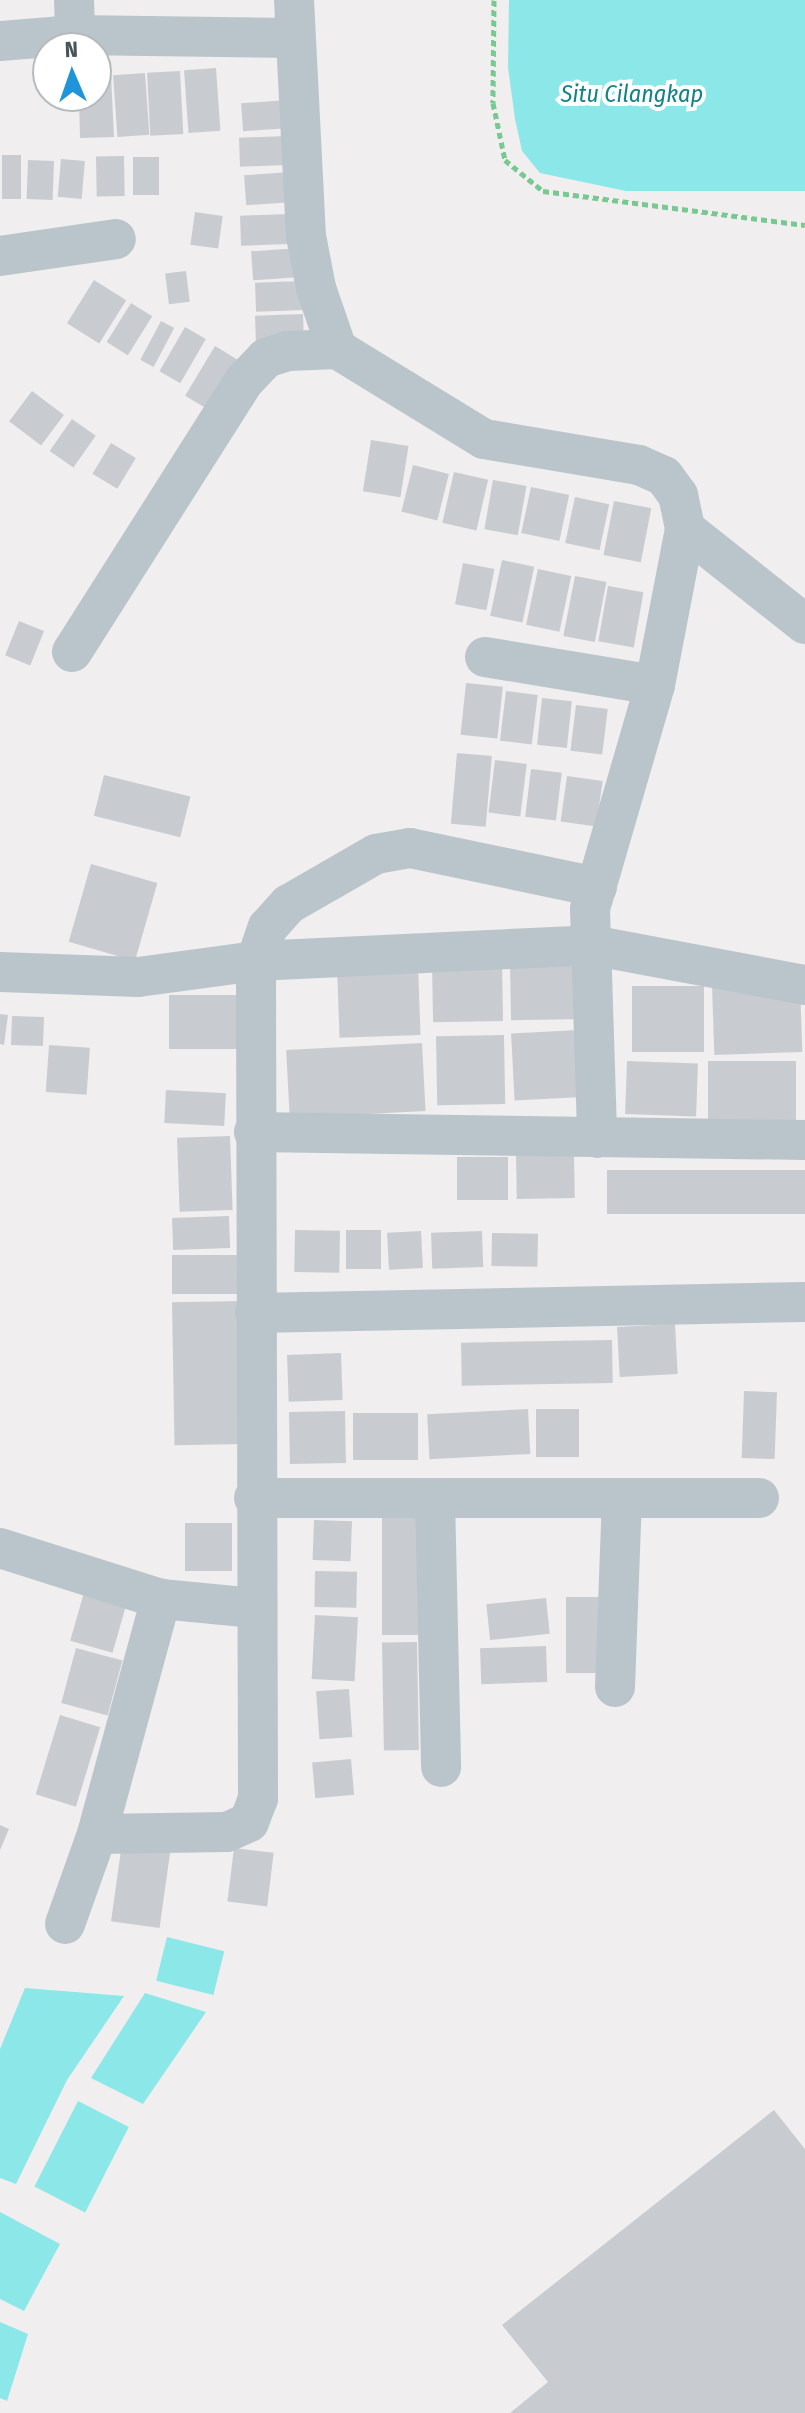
<!DOCTYPE html>
<style>
body{margin:0}
#map{position:relative;width:805px;height:2413px;overflow:hidden;background:#f0eeee;font-family:"Fira Sans Condensed",sans-serif}
div>[style]{position:absolute}
[style*='--x']{left:calc(var(--x)*1px);top:calc(var(--y)*1px);width:calc(var(--w)*1px);rotate:calc(var(--a)*1deg)}
.water>*{inset:0;background:#8ce7e8;transform-origin:0 0}
.building>*{inset:0;background:#c8ccd0;transform-origin:0 0}
.path>*{height:5px;margin-top:-2.5px;transform-origin:0;background:repeating-linear-gradient(90deg,#77c991 0 6px,transparent 0 10px)}
.minor>*{height:40px;margin:-20px;padding:0 20px;transform-origin:20px;border-radius:20px;background:#bac5cb}
span{translate:-50% -50%;white-space:nowrap;text-align:center;line-height:1.15;-webkit-text-stroke:8px #fff;paint-order:stroke}
.water-label{font-size:24px;color:#128386;font-style:italic}
.north{position:absolute;left:32px;top:32px;width:80px;height:80px;box-sizing:border-box;background:#fff;border:2px solid #b5bbbd;border-radius:50%;rotate:358deg;font-size:22px;font-weight:700;line-height:32px;text-align:center;color:#47555b}
.north::after{content:'';display:block;margin:auto;width:28px;height:36px;background:#2094d8;clip-path:polygon(50% 0,100% 100%,50% 72%,0 100%)}
</style>
<div id="map">
<div class="water">
<div style="clip-path:polygon(509px 0,805px 0,805px 191px,626px 191px,540px 173px,522px 151px,515px 119px,508px 67px)"></div>
<div style="left:167px;top:1937px;width:59px;height:45px;rotate:14deg"></div>
<div style="clip-path:polygon(25px 1988px,124px 1996px,67px 2080px,16px 2184px,0 2178px,0 2049px)"></div>
<div style="clip-path:polygon(145px 1993px,206px 2012px,143px 2104px,91px 2078px)"></div>
<div style="left:78px;top:2101px;width:57px;height:96px;rotate:27deg"></div>
<div style="clip-path:polygon(0 2212px,60px 2244px,24px 2311px,0 2299px)"></div>
<div style="clip-path:polygon(0 2322px,28px 2334px,7px 2401px,0 2398px)"></div>
</div>
<div class="building">
<div style="left:216px;top:68px;width:63px;height:32px;rotate:86deg"></div>
<div style="left:180px;top:71px;width:63px;height:33px;rotate:87deg"></div>
<div style="left:145px;top:73px;width:62px;height:32px;rotate:86deg"></div>
<div style="clip-path:polygon(96px 75px,111px 75px,114px 137px,80px 138px,79px 96px,96px 96px)"></div>
<div style="left:288px;top:100px;width:28px;height:47px;rotate:86deg"></div>
<div style="left:287px;top:136px;width:29px;height:48px;rotate:88deg"></div>
<div style="left:2px;top:155px;width:19px;height:44px"></div>
<div style="left:124px;top:156px;width:40px;height:28px;rotate:89deg"></div>
<div style="left:133px;top:157px;width:26px;height:38px"></div>
<div style="left:61px;top:159px;width:24px;height:38px;rotate:5deg"></div>
<div style="left:28px;top:160px;width:26px;height:39px;rotate:2deg"></div>
<div style="left:291px;top:172px;width:30px;height:47px;rotate:86deg"></div>
<div style="left:195px;top:212px;width:28px;height:33px;rotate:8deg"></div>
<div style="left:288px;top:214px;width:30px;height:48px;rotate:88deg"></div>
<div style="left:299px;top:248px;width:29px;height:48px;rotate:86deg"></div>
<div style="left:186px;top:271px;width:31px;height:21px;rotate:83deg"></div>
<div style="left:94px;top:280px;width:38px;height:51px;rotate:32deg"></div>
<div style="left:303px;top:281px;width:29px;height:48px;rotate:88deg"></div>
<div style="left:131px;top:303px;width:25px;height:46px;rotate:32deg"></div>
<div style="left:303px;top:314px;width:29px;height:48px;rotate:88deg"></div>
<div style="left:161px;top:321px;width:15px;height:44px;rotate:28deg"></div>
<div style="left:185px;top:327px;width:24px;height:51px;rotate:30deg"></div>
<div style="left:215px;top:346px;width:26px;height:58px;rotate:31deg"></div>
<div style="left:32px;top:391px;width:40px;height:38px;rotate:37deg"></div>
<div style="left:72px;top:419px;width:29px;height:39px;rotate:35deg"></div>
<div style="left:371px;top:440px;width:38px;height:52px;rotate:9deg"></div>
<div style="left:111px;top:443px;width:29px;height:36px;rotate:31deg"></div>
<div style="left:413px;top:465px;width:37px;height:48px;rotate:14deg"></div>
<div style="left:454px;top:472px;width:35px;height:52px;rotate:13deg"></div>
<div style="left:493px;top:480px;width:34px;height:50px;rotate:10deg"></div>
<div style="left:531px;top:487px;width:39px;height:47px;rotate:12deg"></div>
<div style="left:575px;top:497px;width:35px;height:47px;rotate:12deg"></div>
<div style="left:614px;top:501px;width:38px;height:55px;rotate:11deg"></div>
<div style="left:502px;top:560px;width:33px;height:57px;rotate:12deg"></div>
<div style="left:463px;top:563px;width:32px;height:42px;rotate:11deg"></div>
<div style="left:538px;top:569px;width:34px;height:57px;rotate:12deg"></div>
<div style="left:575px;top:576px;width:32px;height:61px;rotate:11deg"></div>
<div style="left:608px;top:586px;width:36px;height:56px;rotate:10deg"></div>
<div style="left:19px;top:621px;width:27px;height:37px;rotate:22deg"></div>
<div style="left:466px;top:683px;width:37px;height:52px;rotate:6deg"></div>
<div style="left:506px;top:691px;width:32px;height:50px;rotate:7deg"></div>
<div style="left:542px;top:698px;width:30px;height:47px;rotate:6deg"></div>
<div style="left:576px;top:705px;width:32px;height:46px;rotate:7deg"></div>
<div style="left:457px;top:753px;width:35px;height:71px;rotate:5deg"></div>
<div style="left:495px;top:760px;width:32px;height:53px;rotate:7deg"></div>
<div style="left:531px;top:769px;width:31px;height:48px;rotate:7deg"></div>
<div style="left:104px;top:775px;width:89px;height:42px;rotate:14deg"></div>
<div style="left:567px;top:776px;width:36px;height:46px;rotate:8deg"></div>
<div style="left:91px;top:864px;width:69px;height:81px;rotate:16deg"></div>
<div style="left:584px;top:960px;width:59px;height:74px;rotate:89deg"></div>
<div style="left:502px;top:961px;width:60px;height:70px;rotate:89deg"></div>
<div style="left:418px;top:964px;width:71px;height:81px;rotate:88deg"></div>
<div style="left:800px;top:985px;width:67px;height:88px;rotate:88deg"></div>
<div style="left:632px;top:986px;width:72px;height:66px"></div>
<div style="left:169px;top:995px;width:69px;height:54px"></div>
<div style="clip-path:polygon(0 1014px,8px 1015px,4px 1045px,0 1044px)"></div>
<div style="left:12px;top:1016px;width:32px;height:29px;rotate:2deg"></div>
<div style="left:578px;top:1030px;width:67px;height:67px;rotate:87deg"></div>
<div style="left:504px;top:1035px;width:69px;height:68px;rotate:89deg"></div>
<div style="left:422px;top:1043px;width:68px;height:136px;rotate:87deg"></div>
<div style="left:49px;top:1045px;width:41px;height:47px;rotate:4deg"></div>
<div style="left:627px;top:1061px;width:71px;height:53px;rotate:2deg"></div>
<div style="left:708px;top:1061px;width:88px;height:60px"></div>
<div style="left:166px;top:1090px;width:60px;height:33px;rotate:3deg"></div>
<div style="left:230px;top:1136px;width:74px;height:53px;rotate:88deg"></div>
<div style="left:574px;top:1154px;width:44px;height:58px;rotate:89deg"></div>
<div style="left:457px;top:1157px;width:51px;height:43px"></div>
<div style="left:805px;top:1170px;width:44px;height:198px;rotate:90deg"></div>
<div style="left:229px;top:1216px;width:32px;height:57px;rotate:88deg"></div>
<div style="left:295px;top:1230px;width:45px;height:42px;rotate:1deg"></div>
<div style="left:346px;top:1230px;width:35px;height:39px"></div>
<div style="left:421px;top:1231px;width:37px;height:34px;rotate:87deg"></div>
<div style="left:482px;top:1231px;width:36px;height:51px;rotate:88deg"></div>
<div style="left:492px;top:1233px;width:46px;height:33px;rotate:1deg"></div>
<div style="left:172px;top:1255px;width:72px;height:39px"></div>
<div style="left:242px;top:1301px;width:143px;height:70px;rotate:89deg"></div>
<div style="left:675px;top:1324px;width:50px;height:58px;rotate:87deg"></div>
<div style="left:612px;top:1340px;width:43px;height:151px;rotate:89deg"></div>
<div style="left:341px;top:1353px;width:47px;height:54px;rotate:88deg"></div>
<div style="left:744px;top:1391px;width:33px;height:67px;rotate:2deg"></div>
<div style="left:528px;top:1409px;width:45px;height:101px;rotate:87deg"></div>
<div style="left:536px;top:1409px;width:43px;height:48px"></div>
<div style="left:345px;top:1411px;width:52px;height:56px;rotate:89deg"></div>
<div style="left:353px;top:1413px;width:65px;height:47px"></div>
<div style="left:382px;top:1507px;width:36px;height:128px"></div>
<div style="left:314px;top:1520px;width:38px;height:40px;rotate:2deg"></div>
<div style="left:185px;top:1523px;width:47px;height:48px"></div>
<div style="left:315px;top:1571px;width:42px;height:36px;rotate:1deg"></div>
<div style="left:87px;top:1582px;width:44px;height:61px;rotate:16deg"></div>
<div style="left:566px;top:1597px;width:38px;height:76px"></div>
<div style="left:546px;top:1598px;width:36px;height:60px;rotate:84deg"></div>
<div style="left:315px;top:1615px;width:43px;height:64px;rotate:3deg"></div>
<div style="left:417px;top:1642px;width:108px;height:35px;rotate:89deg"></div>
<div style="left:546px;top:1646px;width:36px;height:66px;rotate:88deg"></div>
<div style="left:76px;top:1648px;width:48px;height:57px;rotate:15deg"></div>
<div style="left:349px;top:1689px;width:48px;height:33px;rotate:86deg"></div>
<div style="left:60px;top:1715px;width:42px;height:83px;rotate:17deg"></div>
<div style="left:351px;top:1759px;width:36px;height:39px;rotate:85deg"></div>
<div style="clip-path:polygon(0 1825px,9px 1829px,0 1850px)"></div>
<div style="left:122px;top:1843px;width:49px;height:79px;rotate:8deg"></div>
<div style="left:234px;top:1848px;width:40px;height:54px;rotate:7deg"></div>
<div style="clip-path:polygon(774px 2110px,805px 2149px,805px 2413px,510px 2413px,548px 2382px,502px 2325px)"></div>
</div>
<div class="path">
<div style="--x:494;--y:0;--w:103;--a:90.6"></div>
<div style="--x:493;--y:103;--w:58;--a:78.1"></div>
<div style="--x:505;--y:160;--w:49;--a:39.2"></div>
<div style="--x:543;--y:191;--w:264;--a:7.4"></div>
</div>
<div class="minor">
<div style="--x:74;--y:0;--w:35;--a:88"></div>
<div style="--x:294;--y:0;--w:236;--a:87.1"></div>
<div style="--x:306;--y:236;--w:53;--a:79.1"></div>
<div style="--x:316;--y:288;--w:65;--a:71"></div>
<div style="--x:337;--y:349;--w:172;--a:31.5"></div>
<div style="--x:484;--y:439;--w:157;--a:9.5"></div>
<div style="--x:639;--y:465;--w:27;--a:24"></div>
<div style="--x:664;--y:476;--w:24;--a:54"></div>
<div style="--x:678;--y:495;--w:35;--a:78"></div>
<div style="--x:685;--y:529;--w:159;--a:100.9"></div>
<div style="--x:655;--y:685;--w:233;--a:106.2"></div>
<div style="--x:590;--y:909;--w:229;--a:88.2"></div>
<div style="--x:0;--y:41;--w:75;--a:-4.6"></div>
<div style="--x:75;--y:35;--w:218;--a:0.8"></div>
<div style="--x:0;--y:256;--w:117;--a:-8.3"></div>
<div style="--x:685;--y:529;--w:153;--a:38.4"></div>
<div style="--x:72;--y:652;--w:321;--a:-57.6"></div>
<div style="--x:244;--y:381;--w:32;--a:-46"></div>
<div style="--x:266;--y:358;--w:23;--a:-18"></div>
<div style="--x:288;--y:351;--w:49;--a:-2.3"></div>
<div style="--x:485;--y:657;--w:172;--a:9.4"></div>
<div style="--x:0;--y:972;--w:138;--a:2.1"></div>
<div style="--x:138;--y:977;--w:119;--a:-7.7"></div>
<div style="--x:256;--y:961;--w:335;--a:-2.7"></div>
<div style="--x:591;--y:945;--w:218;--a:10.6"></div>
<div style="--x:254;--y:1132;--w:551;--a:0.83"></div>
<div style="--x:255;--y:1313;--w:550;--a:-1.15"></div>
<div style="--x:254;--y:1498;--w:505;--a:0"></div>
<div style="--x:435;--y:1498;--w:269;--a:88.7"></div>
<div style="--x:0;--y:1548;--w:169;--a:17.6"></div>
<div style="--x:161;--y:1599;--w:94;--a:5.5"></div>
<div style="--x:615;--y:1687;--w:189;--a:-87.9"></div>
<div style="--x:97;--y:1834;--w:130;--a:-0.9"></div>
<div style="--x:227;--y:1832;--w:24;--a:-24"></div>
<div style="--x:249;--y:1822;--w:25;--a:-69"></div>
<div style="--x:258;--y:1799;--w:838;--a:-90.14"></div>
<div style="--x:256;--y:961;--w:36;--a:-71"></div>
<div style="--x:268;--y:927;--w:31;--a:-48"></div>
<div style="--x:289;--y:904;--w:100;--a:-29.9"></div>
<div style="--x:376;--y:854;--w:35;--a:-10"></div>
<div style="--x:410;--y:848;--w:191;--a:11.8"></div>
<div style="--x:65;--y:1924;--w:96;--a:-70.4"></div>
<div style="--x:97;--y:1834;--w:244;--a:-74.8"></div>
</div>
<div class="water-label">
<span style="left:632px;top:95px">Situ Cilangkap</span>
</div>
<div class="north">N</div>
</div>
